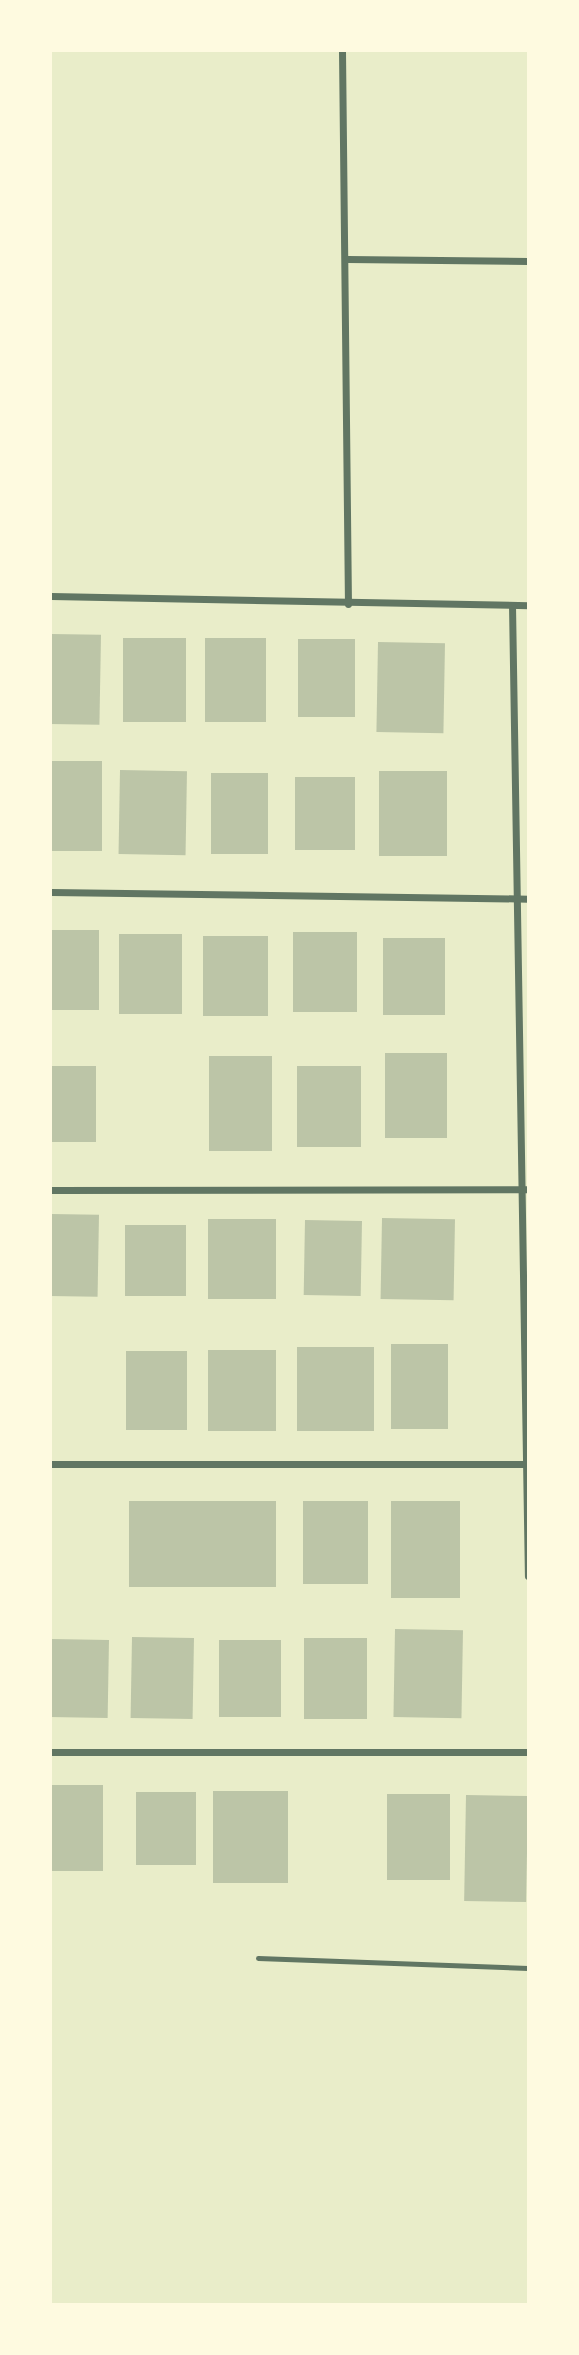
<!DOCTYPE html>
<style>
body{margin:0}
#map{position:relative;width:579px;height:2355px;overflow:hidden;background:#e9edc9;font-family:"Times New Roman",serif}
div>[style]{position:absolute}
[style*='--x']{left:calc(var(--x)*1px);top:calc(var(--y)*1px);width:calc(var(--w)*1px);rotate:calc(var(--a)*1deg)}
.building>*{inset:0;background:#bcc5a7;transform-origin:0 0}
.service>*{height:5px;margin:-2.5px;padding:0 2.5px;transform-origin:2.5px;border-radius:2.5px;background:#617663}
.minor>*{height:7px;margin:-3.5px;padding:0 3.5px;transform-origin:3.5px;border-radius:3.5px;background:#617663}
span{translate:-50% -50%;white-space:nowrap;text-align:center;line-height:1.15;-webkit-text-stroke:5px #fefae0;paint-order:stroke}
.frame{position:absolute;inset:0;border:52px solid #fefae0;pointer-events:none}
</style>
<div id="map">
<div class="building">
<div style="left:51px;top:634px;width:50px;height:90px;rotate:1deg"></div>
<div style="left:123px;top:638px;width:63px;height:84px"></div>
<div style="left:205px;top:638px;width:61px;height:84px"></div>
<div style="left:298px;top:639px;width:57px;height:78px"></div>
<div style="left:378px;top:642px;width:67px;height:90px;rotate:1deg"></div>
<div style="left:51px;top:761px;width:51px;height:90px"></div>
<div style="left:120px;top:770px;width:67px;height:84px;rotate:1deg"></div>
<div style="left:379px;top:771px;width:68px;height:85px"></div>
<div style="left:211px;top:773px;width:57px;height:81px"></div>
<div style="left:295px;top:777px;width:60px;height:73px"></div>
<div style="left:51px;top:930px;width:48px;height:80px"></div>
<div style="left:293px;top:932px;width:64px;height:80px"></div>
<div style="left:119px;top:934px;width:63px;height:80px"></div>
<div style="left:203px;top:936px;width:65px;height:80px"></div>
<div style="left:383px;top:938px;width:62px;height:77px"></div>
<div style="left:385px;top:1053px;width:62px;height:85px"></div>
<div style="left:209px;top:1056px;width:63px;height:95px"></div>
<div style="left:51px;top:1066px;width:45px;height:76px"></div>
<div style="left:297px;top:1066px;width:64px;height:81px"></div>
<div style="left:51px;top:1214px;width:48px;height:82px;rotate:1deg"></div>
<div style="left:382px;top:1218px;width:73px;height:81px;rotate:1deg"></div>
<div style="left:208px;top:1219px;width:68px;height:80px"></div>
<div style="left:305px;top:1220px;width:57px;height:75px;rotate:1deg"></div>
<div style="left:125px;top:1225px;width:61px;height:71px"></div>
<div style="left:391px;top:1344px;width:57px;height:85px"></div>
<div style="left:297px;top:1347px;width:77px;height:84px"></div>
<div style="left:208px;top:1350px;width:68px;height:81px"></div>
<div style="left:126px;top:1351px;width:61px;height:79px"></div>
<div style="left:129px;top:1501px;width:147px;height:86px"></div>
<div style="left:303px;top:1501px;width:65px;height:83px"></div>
<div style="left:391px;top:1501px;width:69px;height:97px"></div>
<div style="left:395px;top:1629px;width:68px;height:88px;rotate:1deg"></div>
<div style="left:132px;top:1637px;width:62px;height:81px;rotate:1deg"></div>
<div style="left:304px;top:1638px;width:63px;height:81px"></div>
<div style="left:51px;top:1639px;width:58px;height:78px;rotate:1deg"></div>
<div style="left:219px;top:1640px;width:62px;height:77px"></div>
<div style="left:51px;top:1785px;width:52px;height:86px"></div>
<div style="left:213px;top:1791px;width:75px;height:92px"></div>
<div style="left:136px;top:1792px;width:60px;height:73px"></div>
<div style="left:387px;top:1794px;width:63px;height:86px"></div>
<div style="left:466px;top:1795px;width:62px;height:106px;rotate:1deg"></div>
</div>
<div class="service">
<div style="--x:258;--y:1958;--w:270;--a:2.1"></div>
</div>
<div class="minor">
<div style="--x:342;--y:51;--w:553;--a:89.38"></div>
<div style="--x:347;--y:259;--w:181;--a:0.6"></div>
<div style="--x:51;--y:596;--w:477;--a:1.1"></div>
<div style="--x:512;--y:605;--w:971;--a:89.06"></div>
<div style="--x:51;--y:892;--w:477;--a:0.8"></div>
<div style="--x:51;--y:1190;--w:477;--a:-0.1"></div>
<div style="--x:51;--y:1464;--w:477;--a:0"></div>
<div style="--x:51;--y:1752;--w:477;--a:0"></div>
</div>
<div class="frame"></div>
</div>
